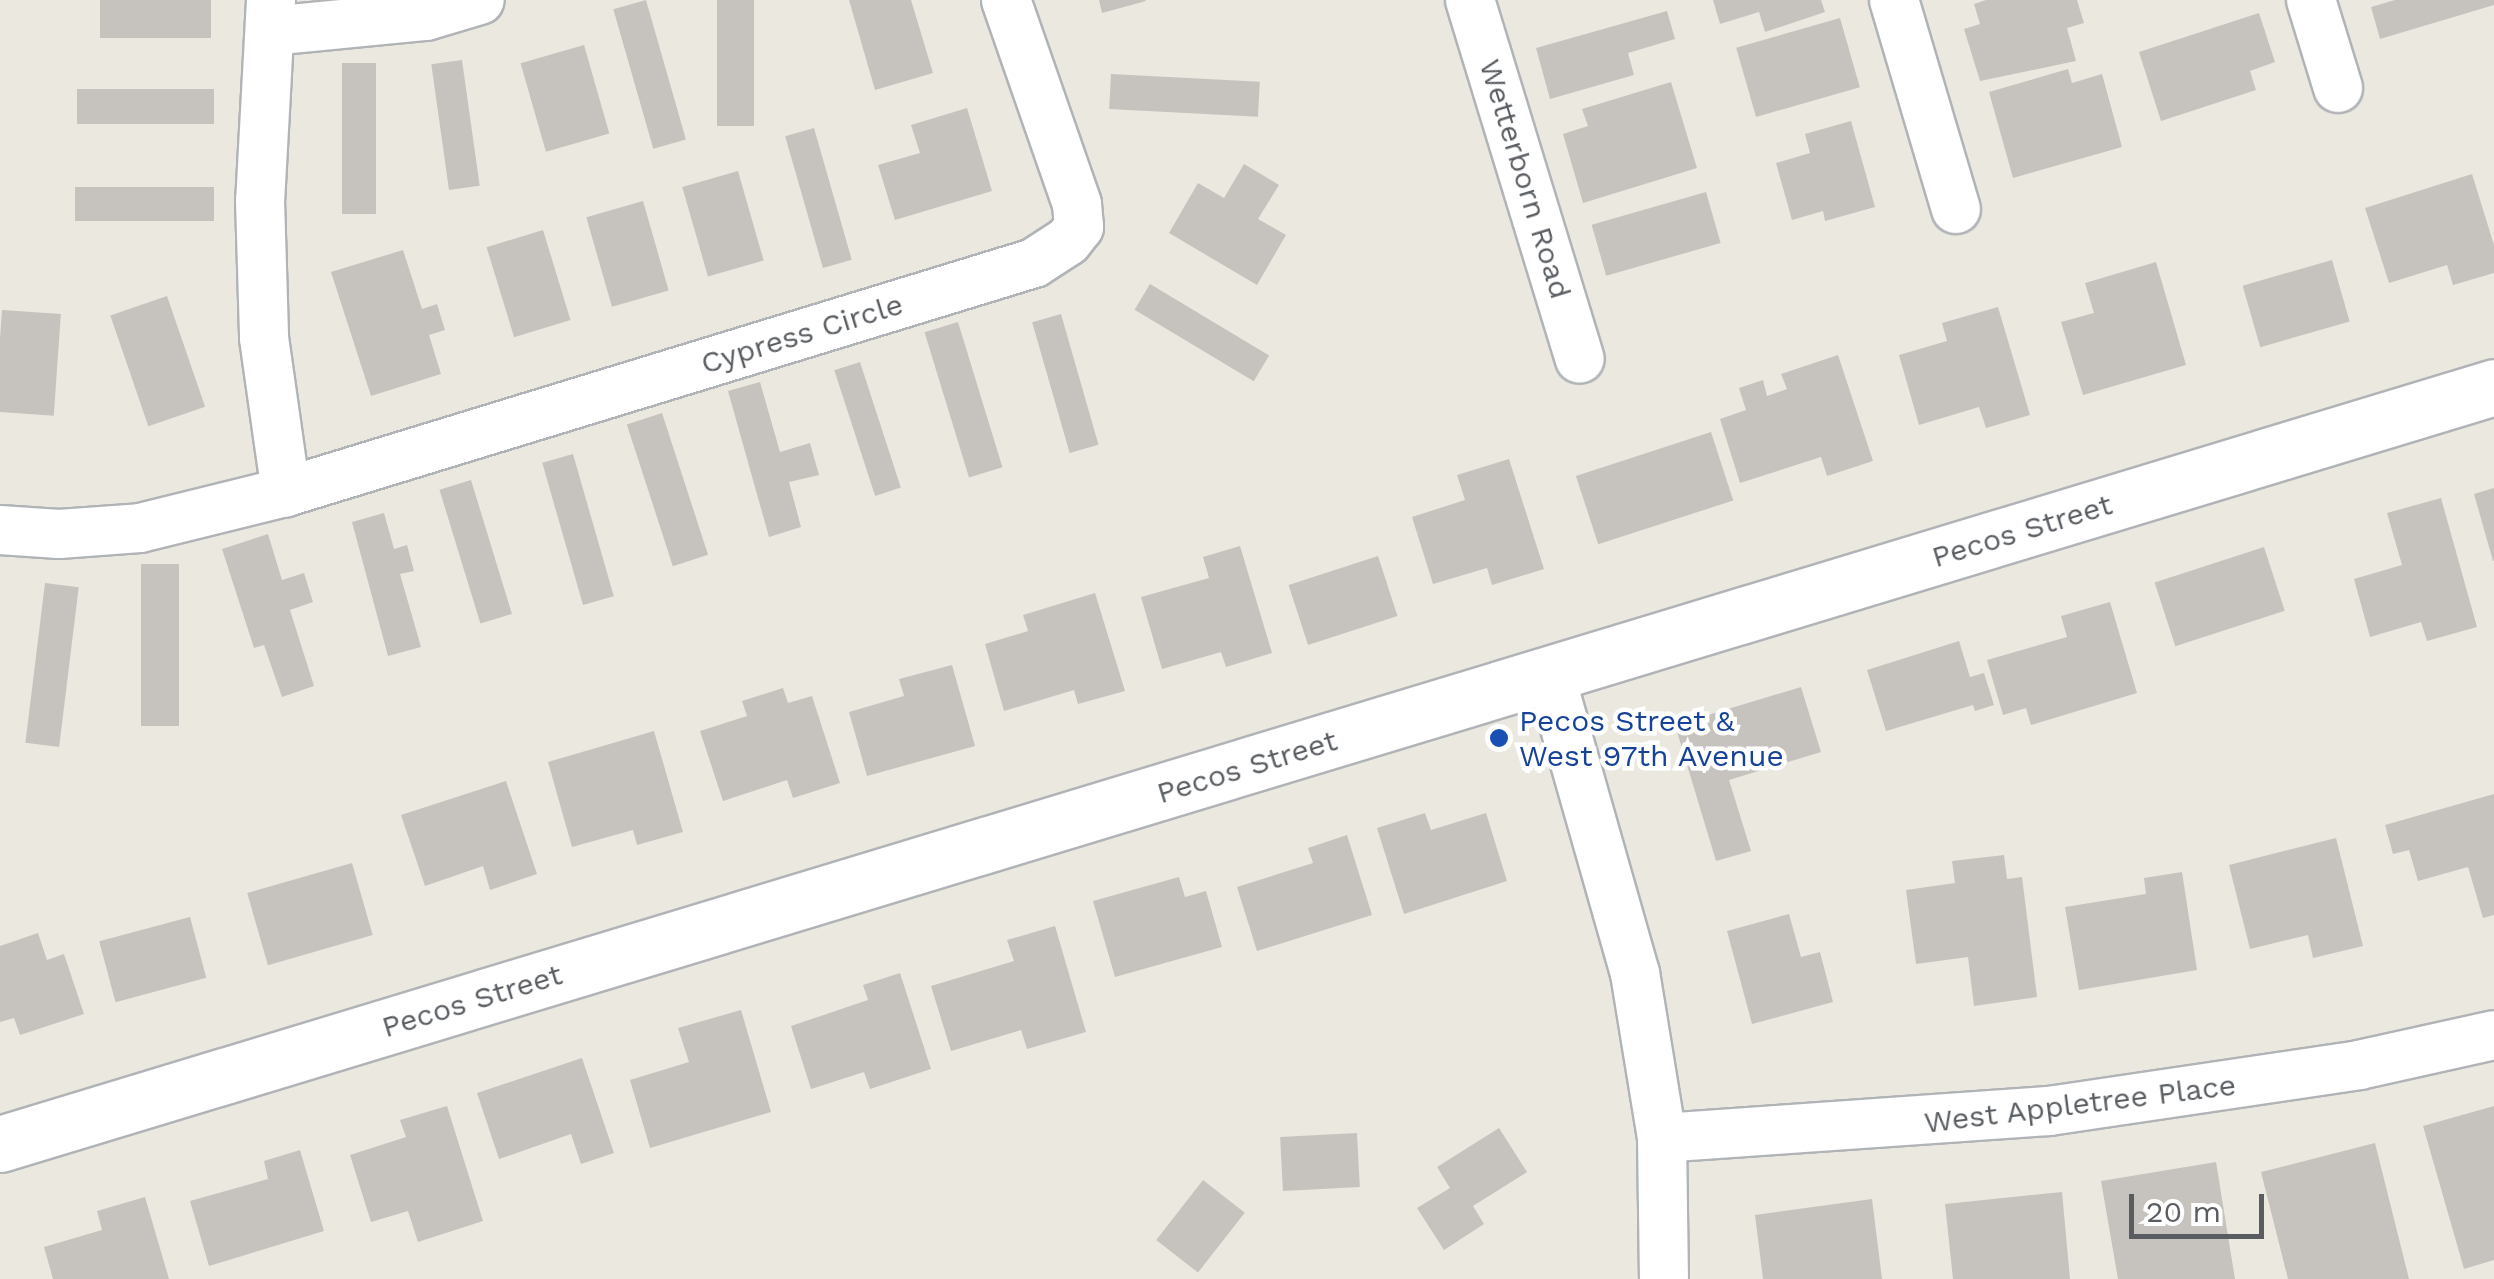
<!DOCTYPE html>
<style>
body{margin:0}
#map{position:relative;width:2494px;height:1279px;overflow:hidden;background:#ebe8e0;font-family:"Work Sans",sans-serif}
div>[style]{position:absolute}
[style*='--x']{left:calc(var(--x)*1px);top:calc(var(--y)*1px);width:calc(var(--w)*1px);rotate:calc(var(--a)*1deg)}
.building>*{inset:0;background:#c6c3be;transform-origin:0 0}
.roads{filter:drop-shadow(2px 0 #b1b4b7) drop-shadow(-2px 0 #b1b4b7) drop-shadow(0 2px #b1b4b7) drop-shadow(0 -2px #b1b4b7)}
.minor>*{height:48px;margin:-24px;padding:0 24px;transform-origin:24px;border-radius:24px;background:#fff}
.tertiary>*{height:55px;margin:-27.5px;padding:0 27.5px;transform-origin:27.5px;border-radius:27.5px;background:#fff}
.dots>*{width:28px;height:28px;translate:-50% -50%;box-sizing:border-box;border:5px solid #fff;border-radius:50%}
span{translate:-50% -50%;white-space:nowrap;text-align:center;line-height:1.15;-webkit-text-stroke:9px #fff;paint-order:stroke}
.street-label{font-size:30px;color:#595d61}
.transit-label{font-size:30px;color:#164399}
.left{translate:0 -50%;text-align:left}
.scale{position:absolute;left:2129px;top:1194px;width:135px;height:45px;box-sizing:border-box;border:5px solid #595d61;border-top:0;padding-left:12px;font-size:30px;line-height:35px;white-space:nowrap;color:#595d61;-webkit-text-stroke:8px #fff;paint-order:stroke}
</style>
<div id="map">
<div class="building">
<div style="left:100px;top:0;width:111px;height:38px"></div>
<div style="left:646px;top:0;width:145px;height:34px;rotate:74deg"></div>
<div style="left:717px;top:0;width:37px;height:126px"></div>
<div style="clip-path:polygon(849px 0,911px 0,933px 73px,875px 90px)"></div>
<div style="clip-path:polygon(1099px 0,1145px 0,1146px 1px,1102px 13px)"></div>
<div style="clip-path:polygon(1713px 0,1821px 0,1825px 12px,1765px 32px,1759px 12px,1720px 24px)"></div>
<div style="clip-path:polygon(1986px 0,2077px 0,2084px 23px,2067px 28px,2076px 61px,1980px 81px,1964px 29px,1980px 24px,1974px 4px)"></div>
<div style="clip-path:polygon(2395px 0,2494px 0,2494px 5px,2380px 39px,2371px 7px)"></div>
<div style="clip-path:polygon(1667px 11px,1675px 39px,1628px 53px,1634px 75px,1550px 99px,1536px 48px)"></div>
<div style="clip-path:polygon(2259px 13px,2275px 62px,2250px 71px,2256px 90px,2161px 121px,2139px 52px)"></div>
<div style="left:1840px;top:18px;width:72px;height:108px;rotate:74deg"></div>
<div style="left:584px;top:45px;width:92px;height:66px;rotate:74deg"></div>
<div style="left:462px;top:60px;width:127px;height:31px;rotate:82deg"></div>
<div style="left:342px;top:63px;width:34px;height:151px"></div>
<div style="clip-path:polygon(2068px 69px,2072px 83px,2102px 74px,2122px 147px,2013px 178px,1989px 92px)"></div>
<div style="left:1111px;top:74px;width:149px;height:35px;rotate:3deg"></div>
<div style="clip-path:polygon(1671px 82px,1697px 168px,1583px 203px,1563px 134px,1588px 126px,1582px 109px)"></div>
<div style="left:77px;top:89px;width:137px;height:35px"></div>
<div style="clip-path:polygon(967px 108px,992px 191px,895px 220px,878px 165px,920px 153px,911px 125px)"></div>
<div style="clip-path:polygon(1851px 121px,1875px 207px,1825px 221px,1823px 211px,1792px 220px,1776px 163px,1810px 153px,1805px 134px)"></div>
<div style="left:814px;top:128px;width:137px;height:30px;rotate:74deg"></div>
<div style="clip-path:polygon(1244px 164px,1279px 185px,1258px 219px,1286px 235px,1257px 285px,1169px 233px,1198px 183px,1224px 198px)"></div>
<div style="left:738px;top:171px;width:93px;height:58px;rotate:74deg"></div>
<div style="clip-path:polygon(2472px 174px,2494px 245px,2494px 273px,2453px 285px,2447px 265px,2389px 283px,2365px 208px)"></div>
<div style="left:214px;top:187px;width:34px;height:139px;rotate:90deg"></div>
<div style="left:1706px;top:192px;width:53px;height:119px;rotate:74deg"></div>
<div style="left:643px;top:201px;width:93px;height:59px;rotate:74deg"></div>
<div style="left:543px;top:230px;width:94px;height:59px;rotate:73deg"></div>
<div style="clip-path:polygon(403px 250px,422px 309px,437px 304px,445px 330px,429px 335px,441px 374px,371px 396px,331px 272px)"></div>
<div style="left:2332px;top:260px;width:64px;height:93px;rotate:74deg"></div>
<div style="clip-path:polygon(2156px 262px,2186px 365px,2083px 395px,2061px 322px,2094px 313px,2085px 283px)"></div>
<div style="left:1150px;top:284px;width:139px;height:30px;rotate:31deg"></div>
<div style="left:167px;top:296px;width:117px;height:60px;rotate:71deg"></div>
<div style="clip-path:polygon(1998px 307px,2030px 415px,1986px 428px,1979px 407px,1919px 425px,1899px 355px,1947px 341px,1942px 323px)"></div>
<div style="left:2px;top:310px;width:59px;height:102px;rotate:4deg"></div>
<div style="left:1061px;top:314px;width:136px;height:30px;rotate:74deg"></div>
<div style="left:958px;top:322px;width:152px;height:35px;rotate:73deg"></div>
<div style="clip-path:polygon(1838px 355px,1873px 461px,1827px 476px,1821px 457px,1740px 483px,1720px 419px,1746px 410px,1739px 388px,1763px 380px,1767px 396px,1787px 389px,1781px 374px)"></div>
<div style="left:860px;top:362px;width:132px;height:27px;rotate:72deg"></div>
<div style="clip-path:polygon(760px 382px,780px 452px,810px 443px,819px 475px,789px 482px,801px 527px,769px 537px,728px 391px)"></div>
<div style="left:662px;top:413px;width:149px;height:37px;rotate:72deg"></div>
<div style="left:1711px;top:432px;width:72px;height:142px;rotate:72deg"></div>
<div style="left:573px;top:454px;width:148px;height:32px;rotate:74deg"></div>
<div style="clip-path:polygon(1509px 459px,1544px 569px,1492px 585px,1487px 568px,1433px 584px,1412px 517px,1465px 500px,1457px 475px)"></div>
<div style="left:471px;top:480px;width:140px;height:33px;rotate:73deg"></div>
<div style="clip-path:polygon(2494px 488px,2494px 561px,2493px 561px,2474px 494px)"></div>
<div style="clip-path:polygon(2441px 498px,2477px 627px,2427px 641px,2421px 622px,2370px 637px,2354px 579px,2402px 565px,2387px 513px)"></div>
<div style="clip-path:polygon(384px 513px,394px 549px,407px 545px,414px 571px,400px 574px,421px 647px,388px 656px,352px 522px)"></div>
<div style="clip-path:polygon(268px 534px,282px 580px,304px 573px,313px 602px,290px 610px,314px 686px,282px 697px,264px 645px,254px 648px,222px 549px)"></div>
<div style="clip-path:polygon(1240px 546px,1272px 653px,1226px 667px,1221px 652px,1162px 669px,1141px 597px,1209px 578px,1203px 557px)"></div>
<div style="left:2264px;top:547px;width:67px;height:115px;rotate:72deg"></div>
<div style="left:1378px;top:556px;width:63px;height:94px;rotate:72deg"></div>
<div style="left:141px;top:564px;width:38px;height:162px"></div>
<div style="left:45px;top:583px;width:34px;height:161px;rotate:7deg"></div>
<div style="clip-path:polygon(1095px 593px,1125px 691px,1078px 704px,1074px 690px,1004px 711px,985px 644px,1028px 631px,1023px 615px)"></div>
<div style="clip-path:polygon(2110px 602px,2137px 693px,2031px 725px,2026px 708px,2003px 715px,1987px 660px,2067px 637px,2061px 616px)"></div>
<div style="clip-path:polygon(1959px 641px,1970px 677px,1984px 673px,1994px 705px,1975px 711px,1973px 705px,1886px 731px,1867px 670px)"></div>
<div style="clip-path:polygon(952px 665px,975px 746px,867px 776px,849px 712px,904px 696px,899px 679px)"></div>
<div style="clip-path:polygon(1801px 687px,1821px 752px,1729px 780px,1751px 851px,1716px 861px,1675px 725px)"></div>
<div style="clip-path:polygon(783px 688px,788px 703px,812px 696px,840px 783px,793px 798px,787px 780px,723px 801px,700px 731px,747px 716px,742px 701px)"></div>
<div style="clip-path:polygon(654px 731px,683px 832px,637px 845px,633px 830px,572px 847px,548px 762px)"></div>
<div style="clip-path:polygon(506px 781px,537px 874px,490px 890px,483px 866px,425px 886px,401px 815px)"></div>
<div style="clip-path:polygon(2494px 794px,2494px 915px,2483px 918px,2468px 867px,2418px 881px,2409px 850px,2393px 854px,2385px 825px)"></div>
<div style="clip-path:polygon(1425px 813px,1431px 830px,1486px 813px,1507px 881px,1404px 914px,1377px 828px)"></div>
<div style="clip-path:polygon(1347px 835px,1372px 915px,1257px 951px,1237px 887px,1313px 863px,1308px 848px)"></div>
<div style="clip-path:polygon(2336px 838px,2363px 946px,2313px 958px,2308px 935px,2250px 949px,2229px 865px)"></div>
<div style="clip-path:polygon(2004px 855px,2007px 879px,2022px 877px,2037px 997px,1974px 1006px,1968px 957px,1916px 964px,1906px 890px,1955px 883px,1952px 861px)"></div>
<div style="left:352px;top:863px;width:75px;height:109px;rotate:74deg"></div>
<div style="clip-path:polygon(2182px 872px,2197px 970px,2079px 990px,2065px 907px,2146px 894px,2144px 878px)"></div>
<div style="clip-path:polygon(1179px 877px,1185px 897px,1206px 891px,1222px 947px,1115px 977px,1093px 901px)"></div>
<div style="clip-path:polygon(1789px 914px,1801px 957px,1820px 952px,1833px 1002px,1752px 1024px,1727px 931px)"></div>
<div style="left:190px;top:917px;width:63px;height:94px;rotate:75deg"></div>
<div style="clip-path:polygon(1055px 926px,1086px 1032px,1027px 1049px,1021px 1030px,951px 1051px,931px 986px,1014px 961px,1007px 940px)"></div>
<div style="clip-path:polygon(38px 933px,47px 960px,64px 954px,84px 1014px,20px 1035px,14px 1018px,0 1022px,0 946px)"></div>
<div style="clip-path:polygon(900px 973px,931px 1069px,870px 1089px,864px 1072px,811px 1089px,791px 1026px,868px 1000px,863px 985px)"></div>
<div style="clip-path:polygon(741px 1010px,771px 1112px,650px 1148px,630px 1080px,689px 1062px,678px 1028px)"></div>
<div style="clip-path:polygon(582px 1058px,614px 1153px,581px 1164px,571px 1134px,499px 1159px,477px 1093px)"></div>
<div style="clip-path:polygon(447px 1106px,483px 1221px,418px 1242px,408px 1211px,371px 1222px,350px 1155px,406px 1137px,400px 1120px)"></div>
<div style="clip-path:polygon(2494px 1106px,2494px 1260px,2464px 1269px,2423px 1126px)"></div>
<div style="clip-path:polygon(1499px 1128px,1527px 1172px,1473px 1206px,1484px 1224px,1444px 1250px,1417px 1208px,1450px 1188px,1437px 1167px)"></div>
<div style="left:1357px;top:1133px;width:54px;height:77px;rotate:87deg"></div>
<div style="clip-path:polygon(2375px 1143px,2409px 1279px,2288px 1279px,2261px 1172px)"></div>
<div style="clip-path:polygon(300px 1150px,324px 1231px,209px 1266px,190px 1201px,268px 1179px,264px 1161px)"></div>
<div style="clip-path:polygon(2216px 1162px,2235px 1279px,2118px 1279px,2101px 1181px)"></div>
<div style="left:1203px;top:1180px;width:53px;height:76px;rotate:38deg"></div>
<div style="clip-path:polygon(2062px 1192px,2070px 1279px,1953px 1279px,1945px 1204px)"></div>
<div style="clip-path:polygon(145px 1197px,169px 1279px,53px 1279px,44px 1247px,102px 1230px,97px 1211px)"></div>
<div style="clip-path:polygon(1872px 1199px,1882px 1279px,1763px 1279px,1755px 1215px)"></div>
</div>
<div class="roads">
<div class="minor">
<div style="--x:271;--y:0;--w:200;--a:93.1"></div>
<div style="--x:260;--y:200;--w:138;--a:88.3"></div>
<div style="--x:264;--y:338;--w:156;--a:81.9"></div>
<div style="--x:1470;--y:0;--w:375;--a:73"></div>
<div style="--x:1894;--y:0;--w:218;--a:73.5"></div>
<div style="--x:2311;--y:0;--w:92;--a:72.9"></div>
<div style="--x:270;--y:31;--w:157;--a:-5.5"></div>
<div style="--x:426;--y:16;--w:56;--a:-16.5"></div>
<div style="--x:0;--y:530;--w:59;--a:3.9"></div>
<div style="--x:59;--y:534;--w:81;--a:-4.2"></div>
<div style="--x:140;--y:528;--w:150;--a:-13.9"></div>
<div style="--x:286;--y:492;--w:782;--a:-17.02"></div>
<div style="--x:1034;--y:263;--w:40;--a:-32.9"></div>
<div style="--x:1068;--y:241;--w:18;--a:-52"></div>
<div style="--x:1079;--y:227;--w:23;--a:-95"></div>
<div style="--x:1077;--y:204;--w:216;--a:-109.2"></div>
<div style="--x:1550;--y:675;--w:310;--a:74.1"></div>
<div style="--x:1635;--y:973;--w:167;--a:80.7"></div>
<div style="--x:1662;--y:1138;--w:141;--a:89.2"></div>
<div style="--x:1662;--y:1138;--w:388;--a:-4"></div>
<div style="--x:2049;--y:1111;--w:313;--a:-8.4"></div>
<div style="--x:2359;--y:1065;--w:138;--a:-12.5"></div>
</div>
<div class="tertiary">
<div style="--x:0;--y:1144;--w:2606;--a:-16.88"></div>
</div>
</div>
<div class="dots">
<div style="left:1499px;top:738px;background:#1a4fb4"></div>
</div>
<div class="street-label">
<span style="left:1525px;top:179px;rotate:73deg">Wetterborn Road</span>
<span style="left:802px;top:334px;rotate:-17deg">Cypress Circle</span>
<span style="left:2022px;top:531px;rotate:-17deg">Pecos Street</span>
<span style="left:1247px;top:767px;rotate:-17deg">Pecos Street</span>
<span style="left:472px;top:1001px;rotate:-17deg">Pecos Street</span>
<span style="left:2080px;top:1104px;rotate:-7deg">West Appletree Place</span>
</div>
<div class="transit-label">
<span class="left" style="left:1519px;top:738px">Pecos Street &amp;<br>West 97th Avenue</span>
</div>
<div class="scale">20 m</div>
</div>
